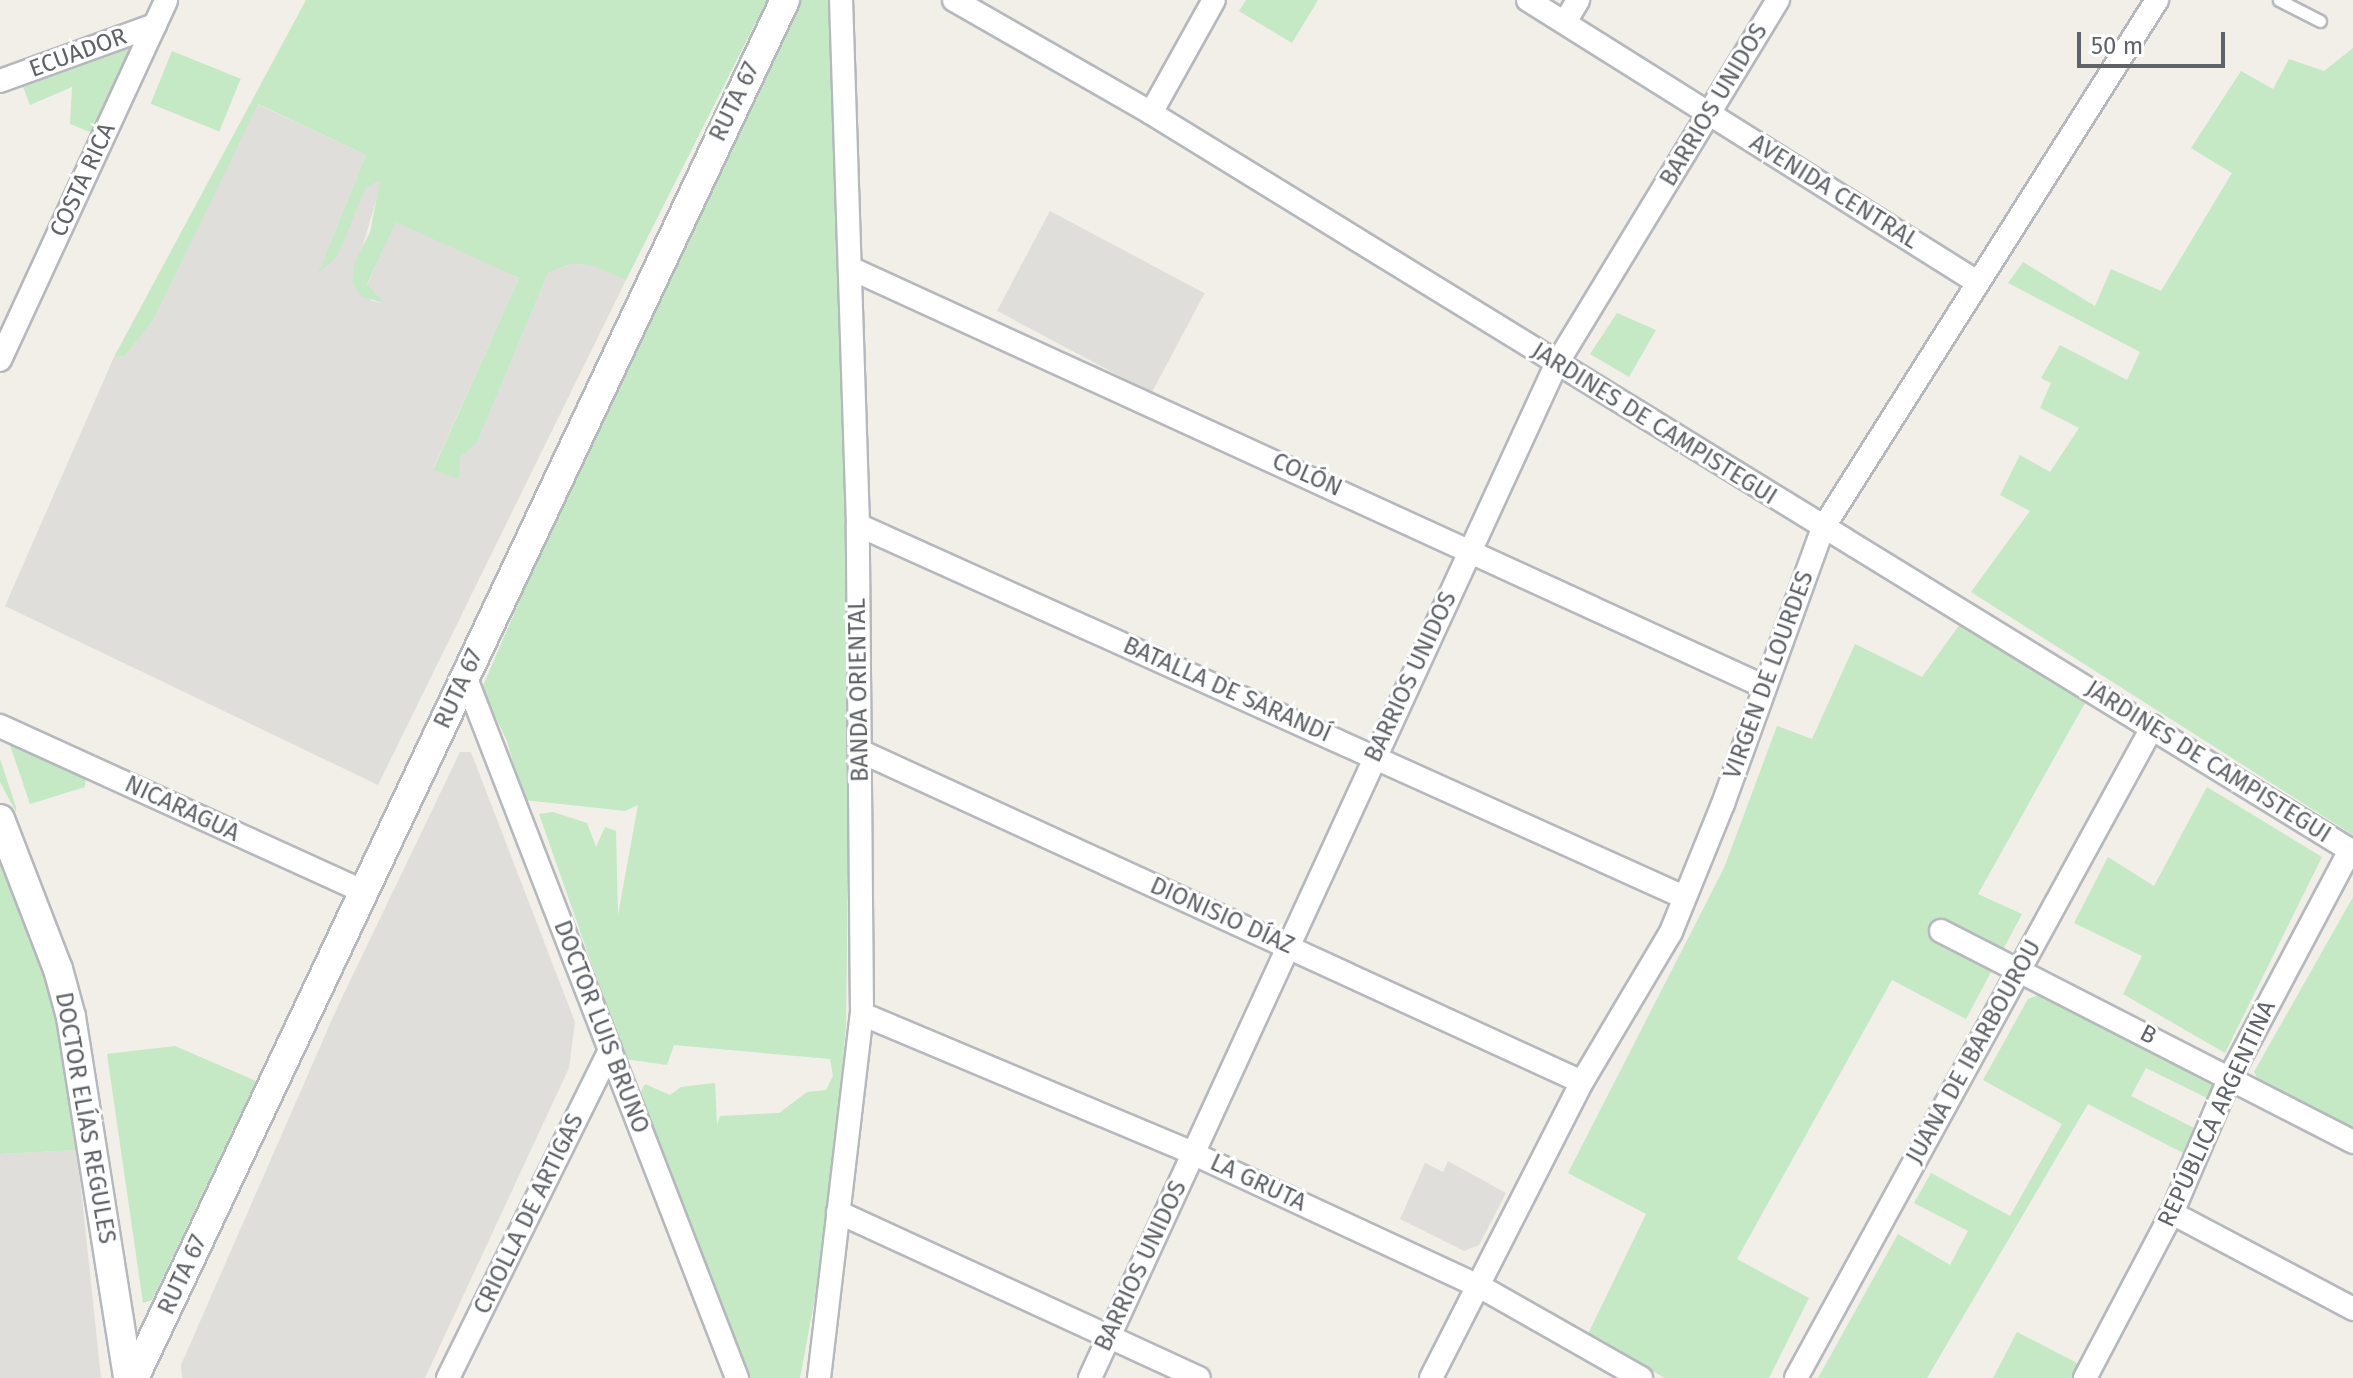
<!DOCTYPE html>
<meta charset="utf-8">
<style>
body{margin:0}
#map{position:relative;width:2353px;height:1378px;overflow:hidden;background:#f1efe8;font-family:"Fira Sans",sans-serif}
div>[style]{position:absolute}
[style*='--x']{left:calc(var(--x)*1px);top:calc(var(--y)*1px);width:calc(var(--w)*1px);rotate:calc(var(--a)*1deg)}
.industrial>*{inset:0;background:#e0deda;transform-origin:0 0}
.green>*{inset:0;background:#c5e8c5;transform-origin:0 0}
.roads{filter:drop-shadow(2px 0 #b5b8bc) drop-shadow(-2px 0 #b5b8bc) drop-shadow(0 2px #b5b8bc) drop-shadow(0 -2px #b5b8bc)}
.service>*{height:11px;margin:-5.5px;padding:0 5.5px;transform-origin:5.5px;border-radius:5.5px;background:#fff}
.minor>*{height:22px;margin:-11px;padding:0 11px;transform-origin:11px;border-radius:11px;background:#fff}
.tertiary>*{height:28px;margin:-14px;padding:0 14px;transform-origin:14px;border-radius:14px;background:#fff}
span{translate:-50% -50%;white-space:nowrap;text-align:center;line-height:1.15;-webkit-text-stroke:6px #fff;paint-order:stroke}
.street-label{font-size:24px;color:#5f6368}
.scale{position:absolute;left:2077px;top:32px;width:148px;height:36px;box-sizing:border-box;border:4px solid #5f6368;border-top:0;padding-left:10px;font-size:24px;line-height:28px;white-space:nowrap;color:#5f6368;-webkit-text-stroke:6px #fff;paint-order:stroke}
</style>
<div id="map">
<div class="industrial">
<div style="clip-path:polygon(257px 104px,366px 155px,319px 271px,365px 189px,382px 180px,352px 283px,372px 301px,383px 303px,367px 285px,396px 221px,519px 278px,433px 469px,477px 443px,548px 273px,570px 264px,592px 265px,626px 280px,378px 785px,5px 606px,114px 357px,125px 356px,154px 319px)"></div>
<div style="left:1050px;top:211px;width:175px;height:113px;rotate:28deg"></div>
<div style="clip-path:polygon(460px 752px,471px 752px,575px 1022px,569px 1068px,425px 1378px,182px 1378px,181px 1365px,337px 1008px)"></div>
<div style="clip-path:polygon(77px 1150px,101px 1378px,0 1378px,0 1154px)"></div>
<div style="clip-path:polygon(1448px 1161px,1506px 1193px,1479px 1245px,1464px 1251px,1400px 1219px,1425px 1163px,1443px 1172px)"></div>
</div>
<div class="green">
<div style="clip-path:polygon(306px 0,767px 0,626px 280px,591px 265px,570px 264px,548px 273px,477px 443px,460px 457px,459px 479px,433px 470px,519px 278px,396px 222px,367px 284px,384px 303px,362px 297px,352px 283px,355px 262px,370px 232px,380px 181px,365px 189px,337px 257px,318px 273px,366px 155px,258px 104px,154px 319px,125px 356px,114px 357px)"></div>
<div style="clip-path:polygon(799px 0,831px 0,839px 339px,852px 536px,846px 1026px,826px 1239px,800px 1378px,749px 1378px,718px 1312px,638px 1097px,645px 1084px,670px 1095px,681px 1087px,715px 1083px,717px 1125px,720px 1116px,779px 1113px,807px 1092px,826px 1090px,833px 1076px,830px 1059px,674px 1045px,667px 1065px,625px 1059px,539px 814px,553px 812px,587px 823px,596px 847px,605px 827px,616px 831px,618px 915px,638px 805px,625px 811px,524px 800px,507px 741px,482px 688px,579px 463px)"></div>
<div style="clip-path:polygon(1246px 0,1318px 0,1292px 43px,1239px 11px)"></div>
<div style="clip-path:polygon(131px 48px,95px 134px,70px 124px,72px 87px,30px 105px,23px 87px)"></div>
<div style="clip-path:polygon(2353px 48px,2353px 835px,1971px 592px,2030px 511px,2000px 495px,2020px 455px,2050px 472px,2079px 428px,2040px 408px,2051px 383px,2041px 378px,2060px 345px,2127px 380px,2140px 352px,2008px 283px,2023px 262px,2095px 306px,2111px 269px,2161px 291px,2232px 173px,2191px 148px,2241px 71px,2273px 89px,2289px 59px,2324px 71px)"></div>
<div style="left:172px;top:51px;width:74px;height:57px;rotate:22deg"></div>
<div style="clip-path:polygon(1617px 313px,1656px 330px,1629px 377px,1590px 354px)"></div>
<div style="clip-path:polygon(1960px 624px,2085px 703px,1978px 894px,2022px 914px,1966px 1019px,1892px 980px,1737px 1259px,1809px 1298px,1769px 1378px,1665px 1378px,1588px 1334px,1646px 1214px,1568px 1173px,1724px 868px,1777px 726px,1812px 739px,1855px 644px,1922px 677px)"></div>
<div style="clip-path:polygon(8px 739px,86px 774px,85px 787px,30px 804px)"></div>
<div style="clip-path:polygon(0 759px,16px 807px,16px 812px,0 782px)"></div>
<div style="clip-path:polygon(2207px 787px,2322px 857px,2225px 1053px,2123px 994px,2142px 956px,2074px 923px,2108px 857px,2154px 886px)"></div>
<div style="clip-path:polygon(0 853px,37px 946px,58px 1027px,77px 1150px,0 1154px)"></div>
<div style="clip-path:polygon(2353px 897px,2353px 1130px,2259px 1081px,2254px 1072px)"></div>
<div style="clip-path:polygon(2039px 995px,2215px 1081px,2219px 1104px,2146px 1068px,2131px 1096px,2204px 1133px,2191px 1157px,2088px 1104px,1927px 1378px,1818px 1378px,1898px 1234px,1950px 1265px,1968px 1231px,1914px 1203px,1931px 1173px,2010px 1216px,2062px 1124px,1983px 1080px,2028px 999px)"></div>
<div style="clip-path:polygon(175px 1046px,256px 1081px,152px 1300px,143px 1303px,107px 1054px)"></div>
<div style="clip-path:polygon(2017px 1332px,2081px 1365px,2074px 1378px,1993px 1378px)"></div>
</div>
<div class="roads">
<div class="service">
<div style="--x:2279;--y:0;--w:46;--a:27.1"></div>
</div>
<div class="minor">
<div style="--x:954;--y:0;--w:227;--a:29.8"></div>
<div style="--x:1151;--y:113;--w:1411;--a:31.58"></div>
<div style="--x:1528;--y:0;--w:530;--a:32.13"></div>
<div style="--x:1565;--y:22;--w:26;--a:-59"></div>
<div style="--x:0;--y:81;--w:165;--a:-19.9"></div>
<div style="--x:1151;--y:113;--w:129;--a:-60.9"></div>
<div style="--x:850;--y:268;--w:1004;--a:24.6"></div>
<div style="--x:0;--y:360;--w:396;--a:-65.2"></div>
<div style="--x:858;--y:525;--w:906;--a:24.25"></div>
<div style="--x:465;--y:676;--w:753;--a:68.82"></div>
<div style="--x:0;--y:726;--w:401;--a:24.5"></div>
<div style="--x:860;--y:751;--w:794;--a:24.63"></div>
<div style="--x:1941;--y:931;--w:463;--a:27.1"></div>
<div style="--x:862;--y:1014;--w:358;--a:22.8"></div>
<div style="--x:1192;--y:1153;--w:319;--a:24.9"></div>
<div style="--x:1481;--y:1287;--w:184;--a:29.6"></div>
<div style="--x:838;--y:1212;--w:397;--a:24.7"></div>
<div style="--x:2172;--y:1213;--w:205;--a:27.9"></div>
<div style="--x:448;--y:1378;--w:366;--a:-63.7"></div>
<div style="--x:819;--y:1378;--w:367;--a:-83.3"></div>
<div style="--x:862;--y:1014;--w:489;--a:-90.5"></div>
<div style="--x:858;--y:525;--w:525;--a:-91.85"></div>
<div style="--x:1090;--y:1378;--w:1115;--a:-65.3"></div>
<div style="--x:1556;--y:365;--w:427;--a:-58.7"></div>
<div style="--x:1431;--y:1378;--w:332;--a:-63"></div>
<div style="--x:1582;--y:1082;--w:174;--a:-59.3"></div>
<div style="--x:1671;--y:932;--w:138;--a:-67.9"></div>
<div style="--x:1723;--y:804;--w:294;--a:-70.1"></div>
<div style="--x:1823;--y:528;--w:625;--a:-57.68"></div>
<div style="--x:1796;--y:1378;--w:743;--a:-61.3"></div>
<div style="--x:2085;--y:1378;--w:187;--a:-62.2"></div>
<div style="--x:2172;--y:1213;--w:148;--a:-66.9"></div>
<div style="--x:2230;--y:1077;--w:257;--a:-62.1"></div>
</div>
<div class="tertiary">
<div style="--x:0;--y:819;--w:161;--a:68.9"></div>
<div style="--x:58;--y:969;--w:50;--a:74.8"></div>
<div style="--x:71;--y:1017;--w:365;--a:81"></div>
<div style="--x:134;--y:1378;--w:1524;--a:-64.71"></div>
</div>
</div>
<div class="street-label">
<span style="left:78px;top:53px;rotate:-20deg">ECUADOR</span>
<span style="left:735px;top:102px;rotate:-64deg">RUTA 67</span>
<span style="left:1714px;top:105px;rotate:-59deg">BARRIOS UNIDOS</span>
<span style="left:83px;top:180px;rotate:-65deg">COSTA RICA</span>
<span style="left:1834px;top:192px;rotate:32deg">AVENIDA CENTRAL</span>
<span style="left:1654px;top:424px;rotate:32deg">JARDINES DE CAMPISTEGUI</span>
<span style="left:1307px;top:475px;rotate:24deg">COLÓN</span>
<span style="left:1769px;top:675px;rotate:-70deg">VIRGEN DE LOURDES</span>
<span style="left:1411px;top:677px;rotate:-65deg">BARRIOS UNIDOS</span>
<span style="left:459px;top:689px;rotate:-65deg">RUTA 67</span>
<span style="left:859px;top:690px;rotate:-91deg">BANDA ORIENTAL</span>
<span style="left:1227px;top:690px;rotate:24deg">BATALLA DE SARANDÍ</span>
<span style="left:2208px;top:762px;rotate:32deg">JARDINES DE CAMPISTEGUI</span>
<span style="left:182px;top:809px;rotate:25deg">NICARAGUA</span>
<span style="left:1222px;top:916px;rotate:24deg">DIONISIO DÍAZ</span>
<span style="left:601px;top:1027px;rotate:69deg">DOCTOR LUIS BRUNO</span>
<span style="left:2148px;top:1035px;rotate:27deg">B</span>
<span style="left:1974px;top:1052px;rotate:-61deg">JUANA DE IBARBOUROU</span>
<span style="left:2217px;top:1114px;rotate:-65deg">REPÚBLICA ARGENTINA</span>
<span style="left:85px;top:1118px;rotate:80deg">DOCTOR ELÍAS REGULES</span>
<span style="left:1258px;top:1183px;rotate:25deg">LA GRUTA</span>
<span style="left:529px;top:1214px;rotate:-64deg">CRIOLLA DE ARTIGAS</span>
<span style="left:1141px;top:1266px;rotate:-65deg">BARRIOS UNIDOS</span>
<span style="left:183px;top:1275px;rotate:-65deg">RUTA 67</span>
</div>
<div class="scale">50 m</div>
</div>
